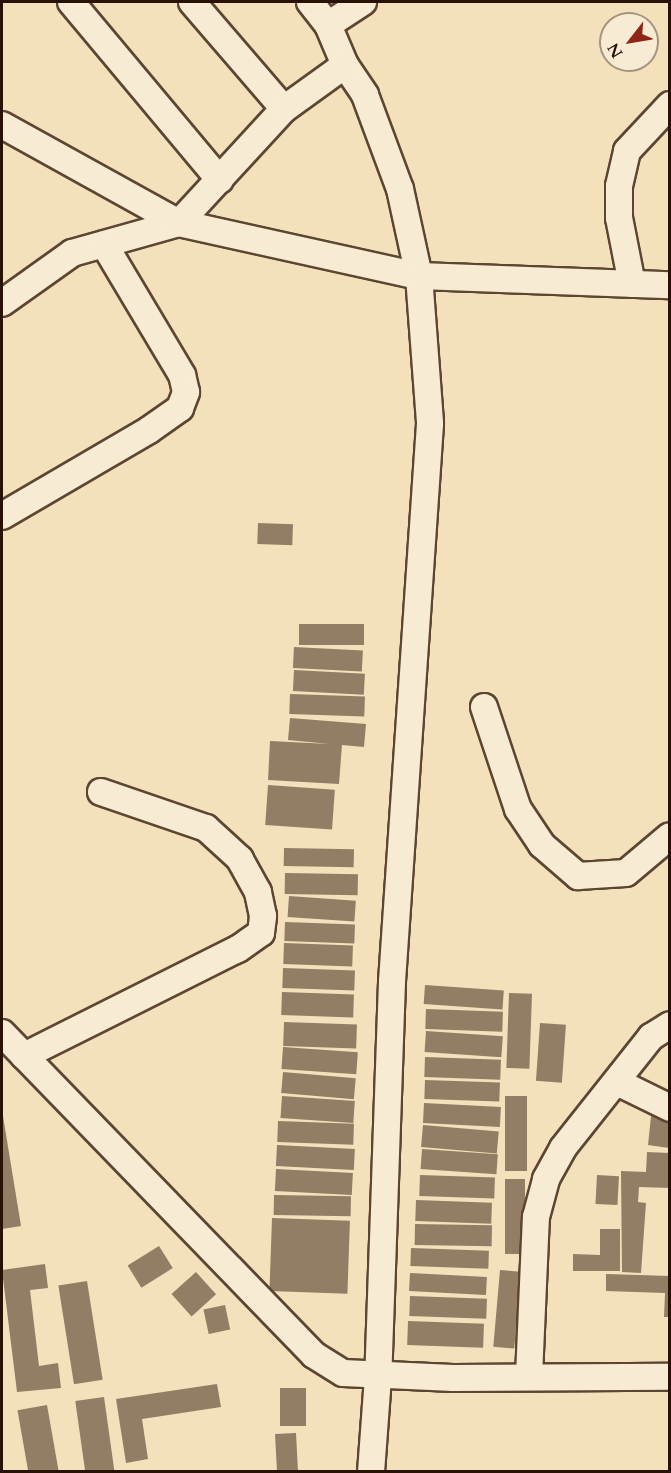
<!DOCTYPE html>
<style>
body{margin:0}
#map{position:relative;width:671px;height:1473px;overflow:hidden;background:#f4e0bb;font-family:Cardo,serif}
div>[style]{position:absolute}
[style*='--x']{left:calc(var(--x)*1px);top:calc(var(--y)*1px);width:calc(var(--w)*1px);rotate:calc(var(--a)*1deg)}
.building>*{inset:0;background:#937d64;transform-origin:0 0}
.roads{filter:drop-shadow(2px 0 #5c4632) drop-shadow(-2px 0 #5c4632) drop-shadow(0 2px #5c4632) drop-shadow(0 -2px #5c4632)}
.street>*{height:26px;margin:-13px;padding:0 13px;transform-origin:13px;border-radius:13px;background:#f8ebd3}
span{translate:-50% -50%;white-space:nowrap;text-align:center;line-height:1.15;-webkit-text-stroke:5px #f8ebd3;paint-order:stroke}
.frame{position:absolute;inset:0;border:3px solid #291205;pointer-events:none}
.north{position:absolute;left:599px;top:12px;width:60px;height:60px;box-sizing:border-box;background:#f8ebd3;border:2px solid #a59481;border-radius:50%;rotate:239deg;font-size:16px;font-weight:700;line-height:24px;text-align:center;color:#291205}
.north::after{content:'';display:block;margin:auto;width:21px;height:27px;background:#8f2418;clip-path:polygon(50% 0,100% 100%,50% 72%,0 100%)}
</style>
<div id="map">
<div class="building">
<div style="left:258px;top:523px;width:35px;height:21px;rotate:2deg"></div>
<div style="left:299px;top:624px;width:65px;height:21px"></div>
<div style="left:294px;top:647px;width:69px;height:21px;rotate:3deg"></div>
<div style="left:294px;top:670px;width:71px;height:21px;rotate:3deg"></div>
<div style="left:290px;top:694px;width:75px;height:20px;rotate:2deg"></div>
<div style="clip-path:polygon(290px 718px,366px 724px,364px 747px,342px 745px,339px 784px,268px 780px,270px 741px,330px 744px,288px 740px)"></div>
<div style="left:268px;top:785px;width:67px;height:40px;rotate:4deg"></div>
<div style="left:284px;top:848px;width:70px;height:18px;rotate:1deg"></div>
<div style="left:285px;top:873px;width:73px;height:21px;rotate:1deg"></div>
<div style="left:289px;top:896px;width:67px;height:21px;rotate:4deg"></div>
<div style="left:285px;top:922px;width:70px;height:19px;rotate:2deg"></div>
<div style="left:284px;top:943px;width:69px;height:21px;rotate:2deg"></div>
<div style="left:283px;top:968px;width:72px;height:20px;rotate:2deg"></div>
<div style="left:425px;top:985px;width:79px;height:19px;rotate:4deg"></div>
<div style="left:282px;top:992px;width:72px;height:23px;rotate:2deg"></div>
<div style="left:509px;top:993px;width:23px;height:75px;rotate:2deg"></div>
<div style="left:426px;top:1009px;width:77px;height:20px;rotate:2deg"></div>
<div style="left:284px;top:1022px;width:73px;height:24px;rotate:2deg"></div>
<div style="left:540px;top:1023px;width:26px;height:58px;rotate:4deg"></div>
<div style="left:426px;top:1031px;width:77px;height:21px;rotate:4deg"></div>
<div style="left:283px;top:1047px;width:75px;height:22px;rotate:4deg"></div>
<div style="left:425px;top:1057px;width:76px;height:20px;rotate:2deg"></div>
<div style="left:283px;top:1072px;width:73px;height:21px;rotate:5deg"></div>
<div style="left:425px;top:1080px;width:75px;height:19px;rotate:2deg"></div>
<div style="left:282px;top:1096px;width:73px;height:22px;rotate:4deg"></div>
<div style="left:505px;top:1096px;width:22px;height:75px"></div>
<div style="left:424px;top:1103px;width:77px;height:20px;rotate:3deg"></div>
<div style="clip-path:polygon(652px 1107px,670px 1109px,669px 1148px,648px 1145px)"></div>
<div style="clip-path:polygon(2px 1110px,21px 1226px,2px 1229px)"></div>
<div style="left:278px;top:1121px;width:76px;height:21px;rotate:2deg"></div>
<div style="left:423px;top:1125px;width:76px;height:22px;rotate:5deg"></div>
<div style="left:277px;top:1145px;width:78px;height:21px;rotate:3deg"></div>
<div style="left:422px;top:1149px;width:76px;height:20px;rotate:4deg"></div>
<div style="clip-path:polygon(647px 1152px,670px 1153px,670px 1188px,639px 1187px,638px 1202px,646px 1203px,641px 1273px,622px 1272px,621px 1171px,646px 1172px)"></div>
<div style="left:276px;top:1169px;width:77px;height:22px;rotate:3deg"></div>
<div style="left:420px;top:1175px;width:75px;height:21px;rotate:2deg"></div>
<div style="left:597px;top:1175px;width:22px;height:29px;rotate:3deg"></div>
<div style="left:505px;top:1179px;width:20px;height:75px"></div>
<div style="left:274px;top:1195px;width:77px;height:20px;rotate:1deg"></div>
<div style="left:416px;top:1200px;width:76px;height:21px;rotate:2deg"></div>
<div style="left:272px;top:1218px;width:78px;height:73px;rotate:2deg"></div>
<div style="left:415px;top:1224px;width:77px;height:21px;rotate:1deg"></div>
<div style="clip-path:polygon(600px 1229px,620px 1229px,620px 1271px,573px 1271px,573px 1254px,600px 1255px)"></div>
<div style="left:159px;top:1246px;width:26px;height:37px;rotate:58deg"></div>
<div style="left:411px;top:1248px;width:78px;height:18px;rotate:2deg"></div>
<div style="clip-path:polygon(45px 1264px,48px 1288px,30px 1290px,39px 1366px,58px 1363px,61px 1388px,17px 1392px,2px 1270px)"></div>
<div style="left:500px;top:1270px;width:21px;height:77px;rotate:5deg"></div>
<div style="left:196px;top:1272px;width:30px;height:33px;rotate:48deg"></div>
<div style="left:410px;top:1273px;width:77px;height:18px;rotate:3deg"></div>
<div style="clip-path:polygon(606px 1274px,670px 1276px,670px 1317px,664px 1317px,665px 1293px,606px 1291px)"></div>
<div style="left:87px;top:1281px;width:100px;height:29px;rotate:81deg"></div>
<div style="left:410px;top:1296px;width:77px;height:20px;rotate:2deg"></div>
<div style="left:225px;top:1305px;width:25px;height:22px;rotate:78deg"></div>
<div style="left:408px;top:1321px;width:76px;height:24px;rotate:2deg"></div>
<div style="clip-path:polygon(217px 1384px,221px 1407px,142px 1419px,148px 1459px,126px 1463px,116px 1399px)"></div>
<div style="left:280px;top:1388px;width:26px;height:38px"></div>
<div style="left:104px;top:1397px;width:76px;height:29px;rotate:82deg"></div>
<div style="left:47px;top:1405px;width:68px;height:30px;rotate:80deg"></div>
<div style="left:296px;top:1433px;width:39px;height:21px;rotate:87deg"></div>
</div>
<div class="roads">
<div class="street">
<div style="--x:71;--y:2;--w:232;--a:50.1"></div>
<div style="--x:192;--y:2;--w:141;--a:49.3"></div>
<div style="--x:310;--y:2;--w:29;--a:52"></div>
<div style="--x:328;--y:25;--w:43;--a:67"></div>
<div style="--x:345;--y:65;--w:36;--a:56"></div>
<div style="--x:365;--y:95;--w:100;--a:69.6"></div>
<div style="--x:400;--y:189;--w:89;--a:77.7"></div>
<div style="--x:419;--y:276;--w:148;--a:85.7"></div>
<div style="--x:430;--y:424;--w:559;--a:93.9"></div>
<div style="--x:392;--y:982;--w:395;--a:92"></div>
<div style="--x:378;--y:1377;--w:95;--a:94.2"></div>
<div style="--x:328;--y:25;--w:42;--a:-33.3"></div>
<div style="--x:2;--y:125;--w:202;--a:29"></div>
<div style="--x:179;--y:223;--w:246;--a:12.5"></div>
<div style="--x:419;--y:276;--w:251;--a:2.1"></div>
<div style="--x:632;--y:284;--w:67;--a:-101.1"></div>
<div style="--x:619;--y:218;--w:32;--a:-90"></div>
<div style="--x:619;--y:186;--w:36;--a:-77"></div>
<div style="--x:627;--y:151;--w:63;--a:-46.9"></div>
<div style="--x:2;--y:303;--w:86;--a:-35.5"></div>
<div style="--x:72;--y:253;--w:111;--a:-15.7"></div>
<div style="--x:179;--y:223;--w:155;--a:-47.4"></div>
<div style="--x:284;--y:109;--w:75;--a:-35.8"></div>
<div style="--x:2;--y:516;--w:170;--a:-30.3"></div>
<div style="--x:149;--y:430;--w:38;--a:-35"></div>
<div style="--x:180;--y:408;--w:17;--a:-69"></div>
<div style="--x:186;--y:392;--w:17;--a:-103"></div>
<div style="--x:182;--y:375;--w:152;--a:-120.8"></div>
<div style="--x:484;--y:707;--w:108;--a:71.6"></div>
<div style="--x:518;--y:809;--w:43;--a:56.3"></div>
<div style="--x:542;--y:845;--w:48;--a:40.7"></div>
<div style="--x:578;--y:876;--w:48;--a:-3.6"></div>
<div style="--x:626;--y:873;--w:57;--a:-40.1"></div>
<div style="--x:2;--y:1033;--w:448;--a:45.9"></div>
<div style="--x:314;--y:1355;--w:34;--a:32"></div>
<div style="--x:343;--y:1373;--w:110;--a:2.6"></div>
<div style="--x:453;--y:1378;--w:217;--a:-0.3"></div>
<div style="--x:24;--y:1056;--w:239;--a:-26.6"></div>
<div style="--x:238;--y:949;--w:28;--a:-35"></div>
<div style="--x:261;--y:933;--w:17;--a:-83"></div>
<div style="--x:263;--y:916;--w:25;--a:-102"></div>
<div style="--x:258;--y:892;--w:38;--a:-119"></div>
<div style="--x:240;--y:859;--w:46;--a:-137.6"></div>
<div style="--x:206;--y:828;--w:111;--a:-161.1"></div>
<div style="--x:617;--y:1082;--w:59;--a:26.1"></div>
<div style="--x:529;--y:1376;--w:159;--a:-87.5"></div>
<div style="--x:536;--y:1217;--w:39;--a:-75"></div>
<div style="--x:546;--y:1179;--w:35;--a:-61"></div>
<div style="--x:563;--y:1148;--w:142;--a:-51.6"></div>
<div style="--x:651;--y:1037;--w:22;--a:-32"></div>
</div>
</div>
<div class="frame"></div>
<div class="north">N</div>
</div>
